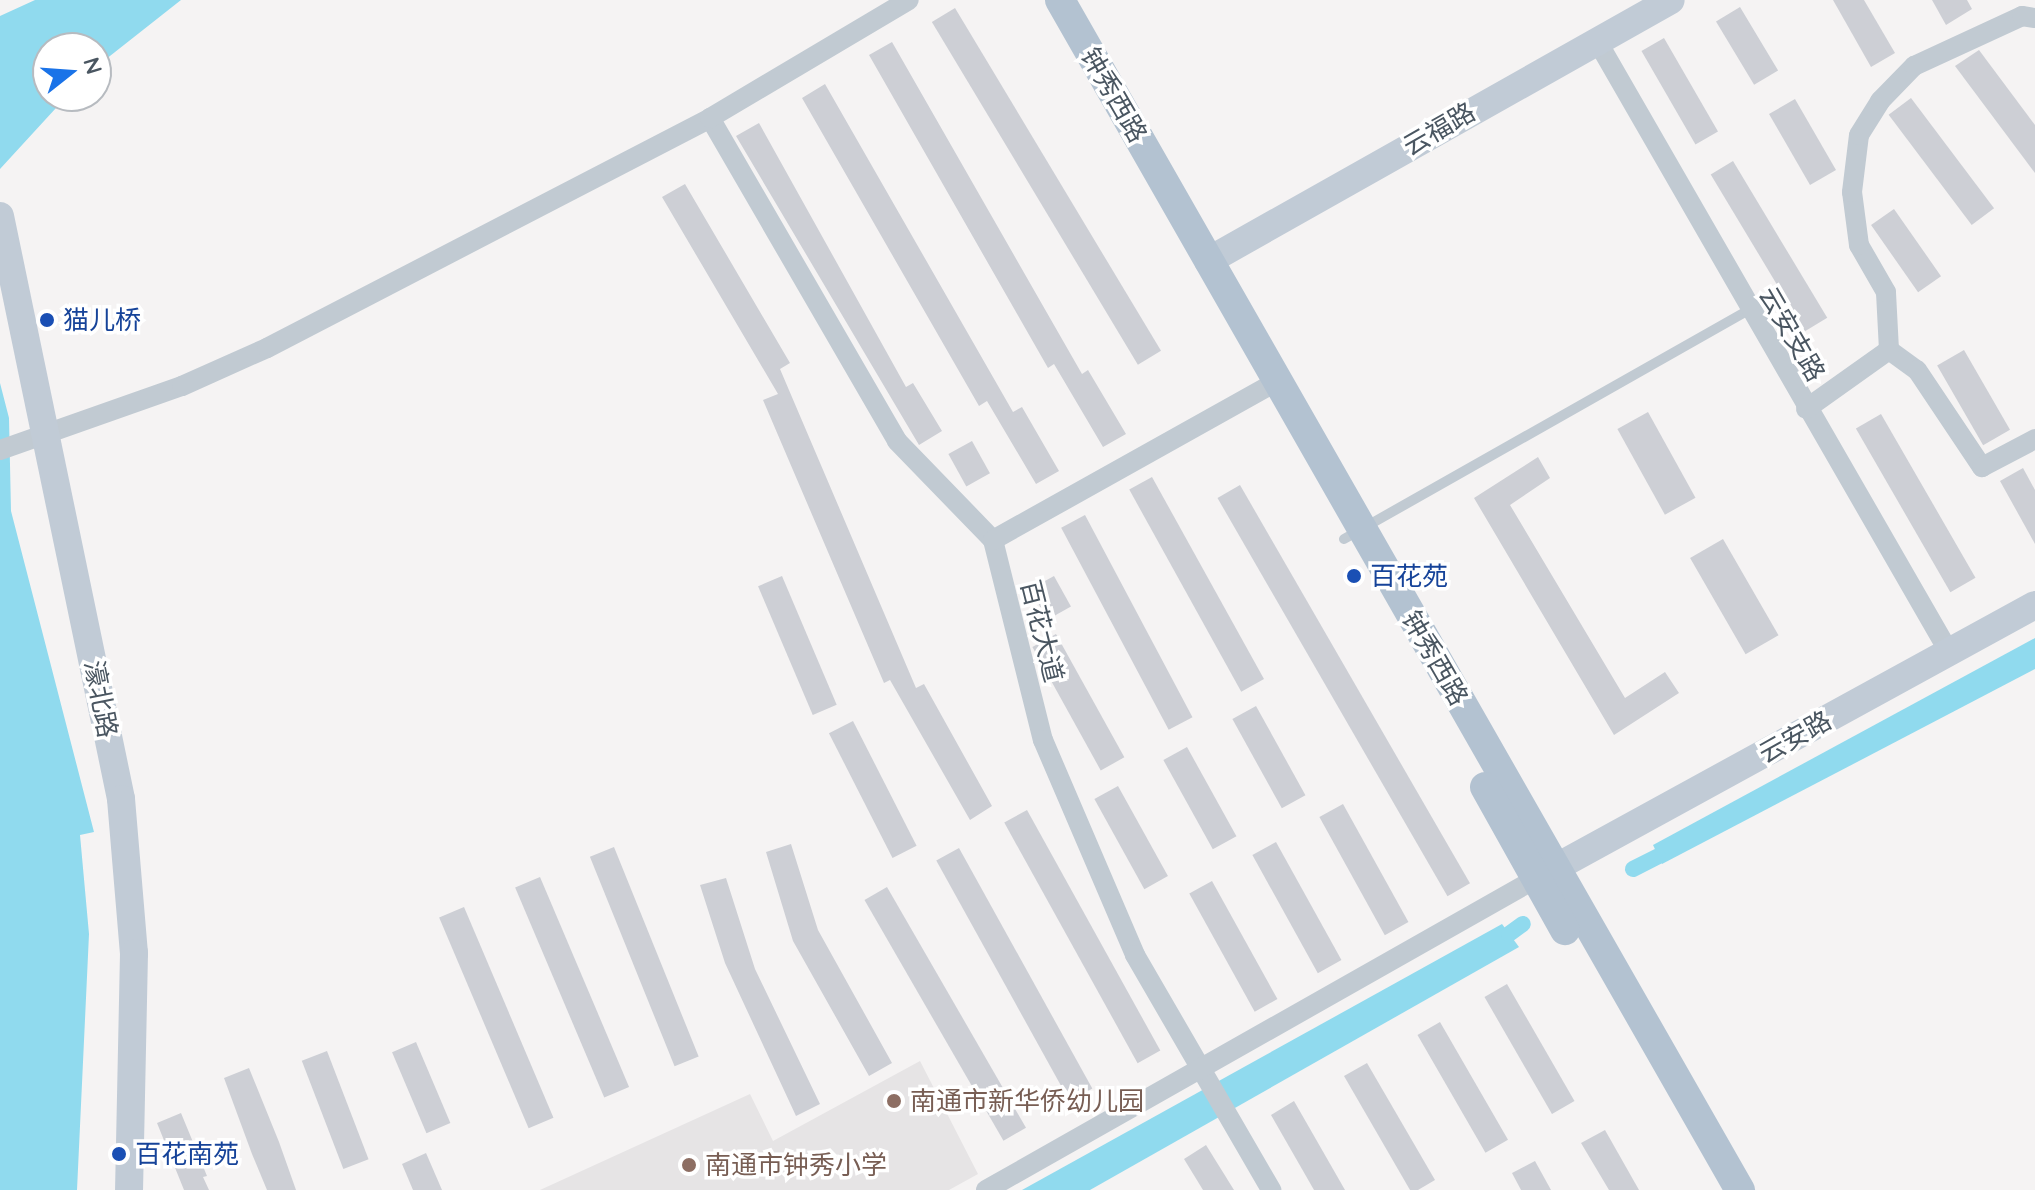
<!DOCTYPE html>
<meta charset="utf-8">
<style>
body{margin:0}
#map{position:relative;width:2035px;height:1190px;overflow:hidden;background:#f5f3f3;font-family:Quicksand,"Noto Sans SC",sans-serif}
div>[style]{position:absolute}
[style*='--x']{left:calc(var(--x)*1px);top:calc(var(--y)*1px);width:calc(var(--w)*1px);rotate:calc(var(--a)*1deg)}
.education>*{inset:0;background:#e6e4e5}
.water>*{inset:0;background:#90daee}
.canal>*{height:16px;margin:-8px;padding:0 8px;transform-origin:8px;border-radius:8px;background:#90daee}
.building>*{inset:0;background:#cdcfd5;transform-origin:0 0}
.lane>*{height:10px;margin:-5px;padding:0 5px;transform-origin:5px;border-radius:5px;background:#c1cad2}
.street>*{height:20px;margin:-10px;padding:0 10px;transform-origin:10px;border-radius:10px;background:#c1cad2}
.secondary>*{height:28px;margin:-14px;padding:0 14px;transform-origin:14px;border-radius:14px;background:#c1cbd6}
.primary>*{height:30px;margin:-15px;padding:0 15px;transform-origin:15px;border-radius:15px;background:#b3c2d1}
.dots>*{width:22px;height:22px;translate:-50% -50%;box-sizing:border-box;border:4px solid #fff;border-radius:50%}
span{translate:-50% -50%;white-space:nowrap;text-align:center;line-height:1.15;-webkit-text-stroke:7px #fff;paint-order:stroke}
.street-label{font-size:26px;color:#4a5661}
.transit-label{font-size:26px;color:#164399}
.left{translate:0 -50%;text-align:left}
.education-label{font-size:26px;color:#785e54}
.north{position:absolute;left:32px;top:32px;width:80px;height:80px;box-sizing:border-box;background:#fff;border:2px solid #b7bbc0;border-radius:50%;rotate:73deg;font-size:22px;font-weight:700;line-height:32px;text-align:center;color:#4a5661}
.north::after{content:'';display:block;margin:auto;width:28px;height:36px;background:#1a73e8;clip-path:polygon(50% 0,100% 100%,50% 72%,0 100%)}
</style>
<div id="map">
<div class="education">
<div style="clip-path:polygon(920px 1061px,978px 1174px,949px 1190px,540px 1190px,750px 1094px,773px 1141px)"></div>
</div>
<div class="water">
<div style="clip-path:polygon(35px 0,181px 0,96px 67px,96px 48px,48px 48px,48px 96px,67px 96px,0 169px,0 16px)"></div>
<div style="clip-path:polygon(0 383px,9px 418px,11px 511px,94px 832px,80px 835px,89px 934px,77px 1190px,0 1190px)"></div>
<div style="clip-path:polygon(2035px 638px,2035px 669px,1662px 864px,1653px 845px)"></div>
<div style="clip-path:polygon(1502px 924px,1519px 947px,1090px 1190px,1022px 1190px)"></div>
</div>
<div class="canal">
<div style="--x:1633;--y:869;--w:28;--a:-27"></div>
<div style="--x:1509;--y:934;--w:17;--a:-36"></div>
</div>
<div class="building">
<div style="clip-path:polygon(1833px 0,1864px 0,1895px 53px,1871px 67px)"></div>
<div style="clip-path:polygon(1932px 0,1967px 0,1972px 9px,1946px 25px)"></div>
<div style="left:1740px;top:7px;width:74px;height:28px;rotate:59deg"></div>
<div style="left:955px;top:8px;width:400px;height:27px;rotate:59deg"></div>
<div style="left:1664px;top:38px;width:108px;height:26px;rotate:60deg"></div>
<div style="clip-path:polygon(892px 42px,1082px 374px,1088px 370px,1126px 434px,1103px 447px,1054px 364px,1048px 368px,869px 55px)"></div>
<div style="clip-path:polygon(1979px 50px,2035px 125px,2035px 173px,1955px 66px)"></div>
<div style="clip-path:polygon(825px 84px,1013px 412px,1022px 407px,1059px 471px,1036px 484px,987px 401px,979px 406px,802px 98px)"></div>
<div style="left:1911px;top:98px;width:138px;height:28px;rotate:53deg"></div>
<div style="left:1795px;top:99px;width:82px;height:30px;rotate:60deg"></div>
<div style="clip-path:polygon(759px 123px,906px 387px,913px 383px,942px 431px,919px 445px,736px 136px)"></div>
<div style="left:1733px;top:161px;width:183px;height:26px;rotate:59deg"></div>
<div style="clip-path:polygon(685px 184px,790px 363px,780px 369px,916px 688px,924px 684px,992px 806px,970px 820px,890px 680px,884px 683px,763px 400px,778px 394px,662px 197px)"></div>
<div style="left:1894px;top:209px;width:82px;height:28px;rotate:55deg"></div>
<div style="left:1964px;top:350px;width:92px;height:31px;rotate:60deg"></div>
<div style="left:1648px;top:412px;width:98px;height:35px;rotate:61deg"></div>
<div style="left:1881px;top:414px;width:189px;height:29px;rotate:60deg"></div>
<div style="left:972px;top:441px;width:37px;height:27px;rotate:61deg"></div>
<div style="clip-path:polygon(1538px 457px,1550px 478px,1510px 505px,1625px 698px,1665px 672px,1679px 693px,1614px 735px,1474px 498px)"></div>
<div style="clip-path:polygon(2023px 468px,2035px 490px,2035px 544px,2000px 481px)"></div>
<div style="left:1152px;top:477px;width:231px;height:26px;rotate:61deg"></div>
<div style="left:1240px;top:485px;width:460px;height:26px;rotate:60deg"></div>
<div style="left:1085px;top:515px;width:229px;height:27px;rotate:62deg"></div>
<div style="left:1723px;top:539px;width:111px;height:38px;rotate:60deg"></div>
<div style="left:782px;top:576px;width:140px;height:26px;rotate:67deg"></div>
<div style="left:1054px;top:576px;width:35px;height:27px;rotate:61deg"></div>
<div style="left:1056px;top:634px;width:141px;height:27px;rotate:61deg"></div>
<div style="left:1256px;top:706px;width:102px;height:27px;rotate:61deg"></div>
<div style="left:853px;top:721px;width:140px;height:27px;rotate:63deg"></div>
<div style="left:1187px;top:747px;width:102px;height:27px;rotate:61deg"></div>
<div style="left:1118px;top:786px;width:103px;height:27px;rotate:61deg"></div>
<div style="left:1343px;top:804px;width:135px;height:27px;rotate:61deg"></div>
<div style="left:1027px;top:810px;width:275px;height:26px;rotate:61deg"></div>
<div style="left:1276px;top:842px;width:135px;height:27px;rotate:61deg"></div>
<div style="clip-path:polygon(791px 844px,818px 930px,892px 1063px,869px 1076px,793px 941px,766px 852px)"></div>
<div style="left:614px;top:847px;width:226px;height:26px;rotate:68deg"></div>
<div style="left:959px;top:848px;width:275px;height:26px;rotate:61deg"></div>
<div style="left:540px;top:877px;width:228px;height:27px;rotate:67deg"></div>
<div style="clip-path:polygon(726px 878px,755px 969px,820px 1104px,796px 1116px,725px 963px,700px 885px)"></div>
<div style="left:1212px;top:881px;width:135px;height:26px;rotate:61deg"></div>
<div style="left:887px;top:887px;width:278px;height:26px;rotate:60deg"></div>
<div style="left:464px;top:907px;width:229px;height:27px;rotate:67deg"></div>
<div style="left:1507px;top:984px;width:135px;height:26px;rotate:60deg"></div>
<div style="left:1440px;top:1022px;width:136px;height:26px;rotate:60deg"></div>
<div style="left:416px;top:1042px;width:88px;height:26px;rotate:67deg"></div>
<div style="left:327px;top:1051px;width:116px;height:27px;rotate:69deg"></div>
<div style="clip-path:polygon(1367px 1063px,1435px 1180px,1418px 1190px,1410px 1190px,1344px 1076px)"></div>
<div style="clip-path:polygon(249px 1068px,279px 1142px,296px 1190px,267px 1190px,252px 1154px,224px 1078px)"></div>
<div style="clip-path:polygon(1294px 1101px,1345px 1190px,1314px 1190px,1271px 1115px)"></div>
<div style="clip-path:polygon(181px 1113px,207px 1176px,203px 1177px,209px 1190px,184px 1190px,157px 1123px)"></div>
<div style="clip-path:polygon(1605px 1130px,1639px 1190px,1609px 1190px,1581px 1143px)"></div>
<div style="clip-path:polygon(1206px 1145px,1234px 1190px,1203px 1190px,1184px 1159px)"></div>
<div style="clip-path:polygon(426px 1153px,442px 1190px,413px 1190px,402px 1164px)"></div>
<div style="clip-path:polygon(1535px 1161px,1551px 1190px,1521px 1190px,1512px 1173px)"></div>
</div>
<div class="lane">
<div style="--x:1344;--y:539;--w:464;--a:-29.5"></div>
</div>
<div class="street">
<div style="--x:1596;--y:39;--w:707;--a:60.06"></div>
<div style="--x:710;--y:118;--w:373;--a:59.9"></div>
<div style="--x:897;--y:441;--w:138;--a:45.9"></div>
<div style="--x:993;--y:540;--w:206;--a:76"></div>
<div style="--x:1043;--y:740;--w:234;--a:66.8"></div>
<div style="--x:1135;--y:955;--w:272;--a:59.9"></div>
<div style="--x:1889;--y:350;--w:58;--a:-93"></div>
<div style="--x:1886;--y:292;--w:54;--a:-119.9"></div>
<div style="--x:1859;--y:245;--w:53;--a:-97.5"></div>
<div style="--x:1852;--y:192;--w:57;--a:-83"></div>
<div style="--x:1859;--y:135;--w:40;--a:-58"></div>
<div style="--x:1880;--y:101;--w:49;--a:-45.8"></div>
<div style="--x:1914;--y:66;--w:119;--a:-24.8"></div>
<div style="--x:2022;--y:16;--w:13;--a:9"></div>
<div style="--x:1889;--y:350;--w:34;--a:36"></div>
<div style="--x:1917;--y:370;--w:117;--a:56.2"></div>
<div style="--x:1982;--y:467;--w:60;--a:-27.8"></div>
<div style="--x:1806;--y:409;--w:102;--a:-35.4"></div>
<div style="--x:0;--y:450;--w:193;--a:-19.4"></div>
<div style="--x:182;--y:386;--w:93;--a:-24.1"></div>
<div style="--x:267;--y:348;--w:499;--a:-27.4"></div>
<div style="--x:710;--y:118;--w:231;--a:-30.7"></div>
<div style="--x:993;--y:540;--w:324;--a:-29.2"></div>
<div style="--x:986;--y:1190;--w:641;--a:-29.52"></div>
</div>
<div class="secondary">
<div style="--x:0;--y:216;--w:595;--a:78.27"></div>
<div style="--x:121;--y:799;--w:155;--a:85.2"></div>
<div style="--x:134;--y:953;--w:237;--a:91.2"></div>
<div style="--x:1208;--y:261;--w:531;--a:-29.41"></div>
<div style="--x:1555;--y:868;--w:547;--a:-28.72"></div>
</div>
<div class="primary">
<div style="--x:1060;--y:0;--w:1371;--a:60.26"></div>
<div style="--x:1485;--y:787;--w:164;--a:60.8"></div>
</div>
<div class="dots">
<div style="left:47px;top:320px;background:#1a4fb4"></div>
<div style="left:1354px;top:576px;background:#1a4fb4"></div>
<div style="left:894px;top:1101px;background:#8d6e63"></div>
<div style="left:119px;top:1154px;background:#1a4fb4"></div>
<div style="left:689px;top:1165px;background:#8d6e63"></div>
</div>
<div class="street-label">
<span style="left:1114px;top:95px;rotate:60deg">钟秀西路</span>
<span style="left:1439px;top:129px;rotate:-30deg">云福路</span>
<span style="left:1792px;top:334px;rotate:60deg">云安支路</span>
<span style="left:1042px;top:631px;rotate:76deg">百花大道</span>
<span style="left:1435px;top:658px;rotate:60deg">钟秀西路</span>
<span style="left:101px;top:699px;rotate:79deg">濠北路</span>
<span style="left:1795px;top:737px;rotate:-29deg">云安路</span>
</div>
<div class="transit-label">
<span class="left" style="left:63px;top:320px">猫儿桥</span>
<span class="left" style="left:1370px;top:576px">百花苑</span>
<span class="left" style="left:135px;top:1154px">百花南苑</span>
</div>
<div class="education-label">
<span class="left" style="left:910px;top:1101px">南通市新华侨幼儿园</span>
<span class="left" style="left:705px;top:1165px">南通市钟秀小学</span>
</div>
<div class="north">N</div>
</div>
